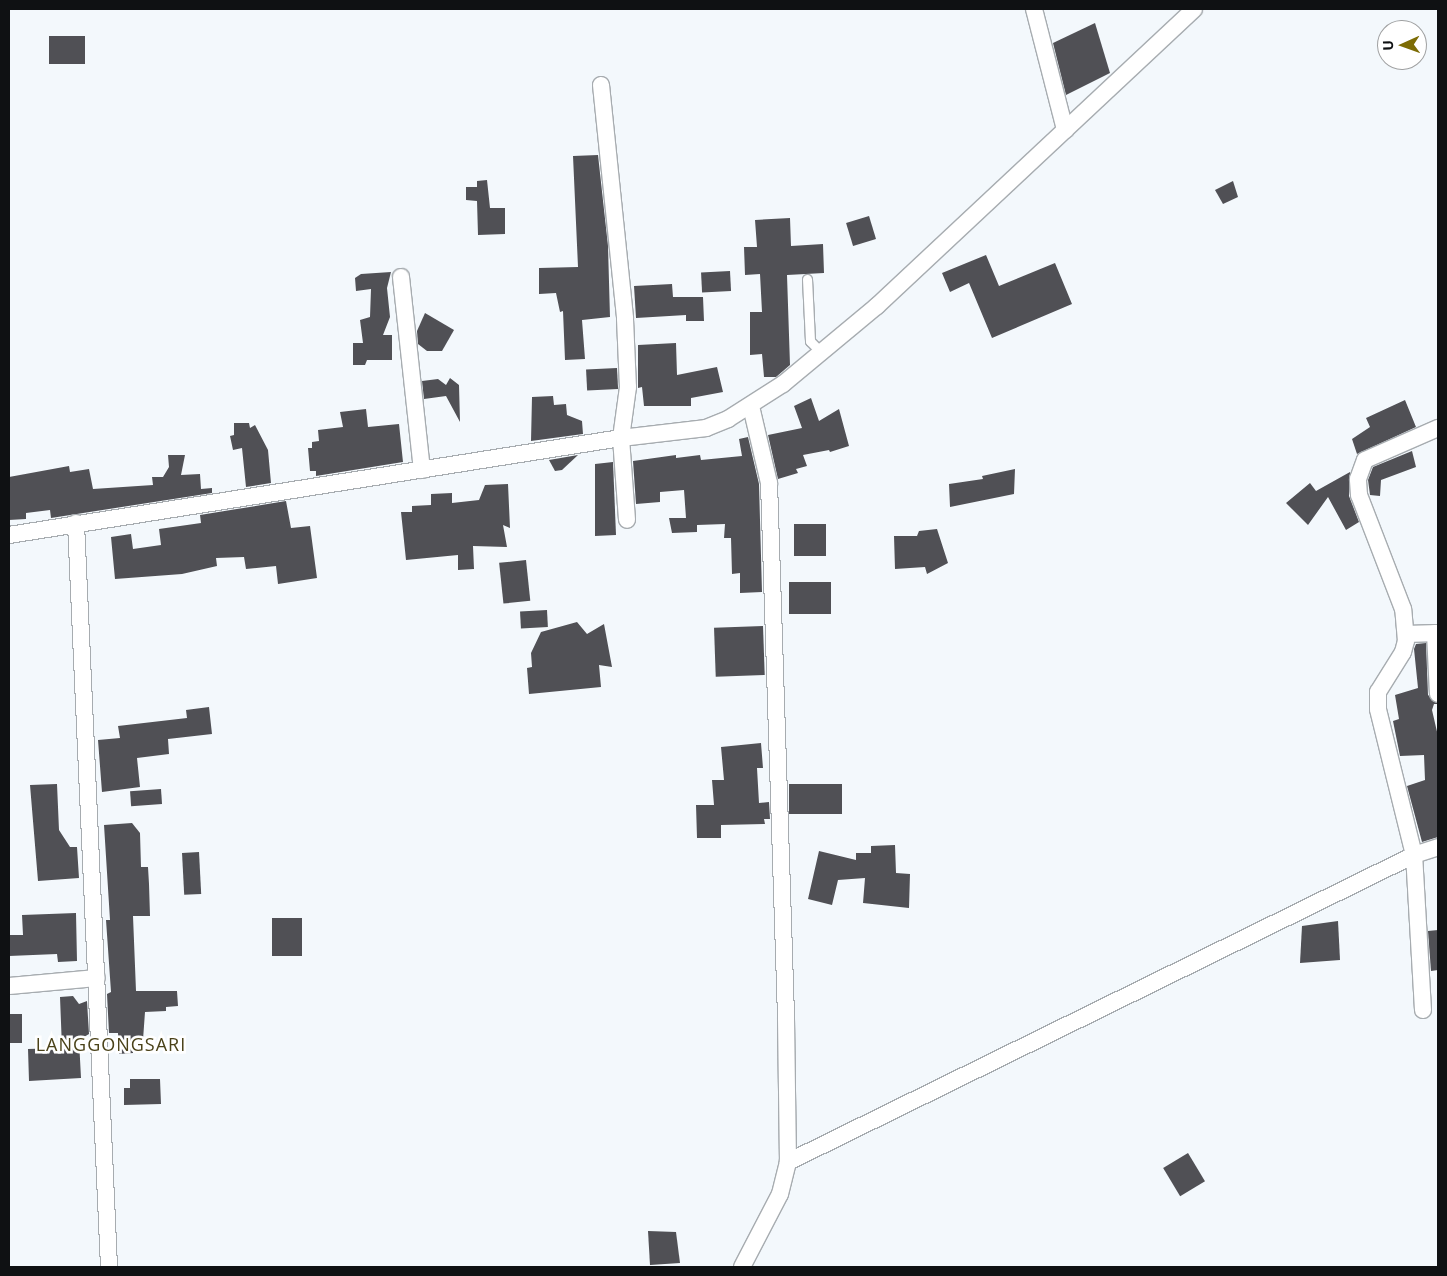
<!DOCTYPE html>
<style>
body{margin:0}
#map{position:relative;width:1447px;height:1276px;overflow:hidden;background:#f3f8fc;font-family:"Open Sans",sans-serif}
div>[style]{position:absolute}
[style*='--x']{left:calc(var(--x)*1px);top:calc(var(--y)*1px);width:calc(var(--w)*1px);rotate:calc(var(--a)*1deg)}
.building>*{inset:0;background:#505055;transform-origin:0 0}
.roads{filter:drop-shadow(1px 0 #a7acb0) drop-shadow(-1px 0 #a7acb0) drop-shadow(0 1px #a7acb0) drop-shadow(0 -1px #a7acb0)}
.service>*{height:9px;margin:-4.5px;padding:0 4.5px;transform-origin:4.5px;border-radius:4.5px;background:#fff}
.minor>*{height:16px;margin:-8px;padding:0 8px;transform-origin:8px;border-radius:8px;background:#fff}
span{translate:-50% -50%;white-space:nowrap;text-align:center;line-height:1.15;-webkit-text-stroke:5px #fff;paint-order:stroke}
.quarter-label{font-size:18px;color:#4a4219;letter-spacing:1px}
.frame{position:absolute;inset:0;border:10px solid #0f1113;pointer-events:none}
.north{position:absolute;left:1377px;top:20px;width:50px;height:50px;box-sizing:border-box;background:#fff;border:1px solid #9fa0a1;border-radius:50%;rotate:268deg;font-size:14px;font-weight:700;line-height:20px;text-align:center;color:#0f1113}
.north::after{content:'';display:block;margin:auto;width:18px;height:22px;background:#7d6c05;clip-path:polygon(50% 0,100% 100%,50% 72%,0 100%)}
</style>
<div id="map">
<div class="building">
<div style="clip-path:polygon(1095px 23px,1110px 73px,1066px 95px,1053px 43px)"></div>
<div style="left:49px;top:36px;width:36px;height:28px"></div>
<div style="clip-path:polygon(598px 155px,608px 246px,610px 317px,582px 320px,585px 359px,565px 360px,563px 311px,560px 312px,556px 293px,539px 294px,539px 268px,578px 267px,573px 156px)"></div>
<div style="clip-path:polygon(487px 180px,490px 208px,505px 208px,505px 234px,478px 235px,477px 201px,466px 200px,466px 187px,477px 187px,477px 181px)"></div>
<div style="clip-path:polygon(1233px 181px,1238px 197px,1223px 204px,1215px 190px)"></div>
<div style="left:869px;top:216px;width:24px;height:24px;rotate:73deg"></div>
<div style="clip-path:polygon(790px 218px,791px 246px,823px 244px,824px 273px,787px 275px,790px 365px,776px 377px,764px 377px,762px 354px,750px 355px,750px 312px,762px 312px,760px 274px,745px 275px,744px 247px,757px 247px,755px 220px)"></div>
<div style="clip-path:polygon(986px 255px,999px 286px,1055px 263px,1072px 304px,992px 338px,969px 283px,950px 292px,942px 273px)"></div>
<div style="left:730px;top:271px;width:20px;height:29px;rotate:87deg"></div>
<div style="clip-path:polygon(391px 272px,387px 288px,390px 317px,383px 335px,392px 335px,392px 360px,367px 360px,365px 365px,353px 365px,353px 343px,363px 343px,360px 320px,370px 317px,371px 289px,356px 291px,355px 278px,361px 274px)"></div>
<div style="clip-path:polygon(672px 284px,673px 297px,703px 297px,704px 321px,686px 321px,686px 315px,636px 318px,634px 286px)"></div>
<div style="clip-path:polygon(425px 313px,454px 330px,442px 351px,427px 351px,418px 344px,417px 331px)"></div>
<div style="clip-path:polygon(676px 343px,677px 375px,717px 367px,723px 392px,691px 398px,691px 406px,644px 406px,642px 387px,638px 388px,638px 345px)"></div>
<div style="left:617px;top:368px;width:21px;height:31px;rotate:87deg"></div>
<div style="clip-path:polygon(450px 378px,459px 385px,460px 422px,446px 396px,424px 399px,422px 381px,438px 379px,446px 385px)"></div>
<div style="clip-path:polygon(553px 396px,554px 405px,566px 404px,567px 415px,582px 421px,583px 434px,531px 441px,532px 397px)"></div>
<div style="clip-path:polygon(811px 398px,819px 421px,839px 409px,849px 446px,830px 452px,829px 450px,803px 455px,807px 466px,796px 469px,798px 473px,778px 479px,768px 435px,802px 428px,794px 406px)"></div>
<div style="clip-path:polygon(1405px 400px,1416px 427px,1357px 454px,1352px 439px,1370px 427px,1366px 418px)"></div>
<div style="clip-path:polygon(366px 409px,368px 427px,399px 424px,403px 462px,316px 476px,316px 471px,310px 471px,308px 448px,312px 448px,312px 442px,319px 441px,318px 430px,343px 427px,340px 412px)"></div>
<div style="clip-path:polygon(234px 423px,249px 423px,250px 428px,255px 425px,268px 450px,271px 483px,246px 487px,242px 448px,233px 450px,230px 436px,234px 435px)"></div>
<div style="clip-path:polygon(748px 437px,759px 484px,762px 592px,740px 593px,740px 573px,732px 574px,731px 538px,724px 538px,725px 524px,697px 525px,697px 532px,672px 533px,669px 518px,686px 518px,684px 490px,660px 492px,660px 502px,636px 504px,633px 461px,676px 455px,676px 458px,700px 455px,701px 460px,742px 456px,739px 439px)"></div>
<div style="clip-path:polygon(1412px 451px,1416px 467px,1381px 480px,1380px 496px,1370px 495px,1368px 480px,1373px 467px)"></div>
<div style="clip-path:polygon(168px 455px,185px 455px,181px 475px,200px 474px,201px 489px,212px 488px,212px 493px,51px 518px,50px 510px,26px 513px,26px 519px,9px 520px,9px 477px,69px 466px,70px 472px,89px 469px,93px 489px,153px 485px,152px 477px,163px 477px,169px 467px)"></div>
<div style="clip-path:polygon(578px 455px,562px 470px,555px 471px,549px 460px)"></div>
<div style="clip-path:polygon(613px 462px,616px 535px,595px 536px,595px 464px)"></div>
<div style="clip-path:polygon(1015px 469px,1014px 494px,950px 507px,949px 484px,983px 479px,982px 476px)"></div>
<div style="clip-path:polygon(1350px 472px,1349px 496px,1359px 522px,1346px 530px,1328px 497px,1308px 525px,1286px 503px,1310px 483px,1316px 491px)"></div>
<div style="clip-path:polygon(508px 484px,510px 528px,503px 525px,507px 547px,473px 546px,474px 569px,458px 570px,458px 555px,406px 560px,401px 512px,412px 512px,412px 506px,431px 505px,431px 494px,452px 493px,452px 503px,479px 500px,485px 485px)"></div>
<div style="clip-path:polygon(286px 501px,291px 528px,310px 526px,317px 578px,278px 584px,276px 566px,246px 569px,244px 557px,216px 558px,217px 566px,182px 574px,115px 579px,111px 537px,131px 534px,133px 549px,161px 545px,159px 529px,201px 523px,200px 515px)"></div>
<div style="left:794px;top:524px;width:32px;height:32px"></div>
<div style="clip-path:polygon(937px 529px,948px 563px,927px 574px,925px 567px,895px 569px,894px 536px,917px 536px,919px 531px)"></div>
<div style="left:526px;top:560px;width:41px;height:27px;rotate:84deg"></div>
<div style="left:789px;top:582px;width:42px;height:32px"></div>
<div style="left:547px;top:610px;width:17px;height:27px;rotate:87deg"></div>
<div style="clip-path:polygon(577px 622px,587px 634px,604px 624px,612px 667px,599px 665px,601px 687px,529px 694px,527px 668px,532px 667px,531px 653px,541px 632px)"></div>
<div style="left:763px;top:626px;width:49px;height:49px;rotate:88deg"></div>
<div style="clip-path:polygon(1426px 643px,1428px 695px,1438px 704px,1434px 704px,1432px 710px,1438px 736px,1438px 837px,1422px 842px,1407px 786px,1425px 780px,1424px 755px,1400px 756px,1393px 721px,1399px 719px,1395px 695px,1418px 688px,1414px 649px,1416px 644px)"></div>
<div style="clip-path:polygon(209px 707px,212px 734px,168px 739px,169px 754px,137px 758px,140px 787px,102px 792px,98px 740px,120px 738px,118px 726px,187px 718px,186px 710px)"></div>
<div style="clip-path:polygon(761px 743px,763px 768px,757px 768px,759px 803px,769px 802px,770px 819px,764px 819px,765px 824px,721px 825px,721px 838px,697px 838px,696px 805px,714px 805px,712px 780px,724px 780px,721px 747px)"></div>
<div style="clip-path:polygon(57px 784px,59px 830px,70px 847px,77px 847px,79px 878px,38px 881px,30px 785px)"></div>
<div style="left:842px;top:784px;width:30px;height:53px;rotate:90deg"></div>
<div style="left:161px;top:789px;width:15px;height:31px;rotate:86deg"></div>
<div style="clip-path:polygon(132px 823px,140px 833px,141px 867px,148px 867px,149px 884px,150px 916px,133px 916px,136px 991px,177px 991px,178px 1006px,166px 1007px,166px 1011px,145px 1012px,143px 1040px,133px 1044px,133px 1053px,119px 1054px,118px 1033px,109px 1033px,107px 994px,111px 992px,106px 920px,110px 920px,104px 825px)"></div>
<div style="clip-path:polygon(895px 845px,896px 873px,910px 874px,909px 908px,863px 903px,865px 878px,838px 880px,832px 905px,808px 899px,819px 851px,856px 860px,856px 853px,871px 853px,871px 846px)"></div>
<div style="left:199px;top:852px;width:42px;height:17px;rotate:87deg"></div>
<div style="clip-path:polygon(76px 913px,77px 961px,58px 962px,57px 954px,9px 956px,9px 935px,23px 935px,22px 915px)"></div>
<div style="left:272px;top:918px;width:30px;height:38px"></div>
<div style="clip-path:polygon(1338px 921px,1340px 960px,1300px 963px,1302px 926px)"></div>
<div style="clip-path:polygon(1438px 930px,1438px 970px,1431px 971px,1428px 931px)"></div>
<div style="clip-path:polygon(73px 996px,79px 1004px,87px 1001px,89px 1034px,79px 1040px,81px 1078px,29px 1081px,28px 1049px,62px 1048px,60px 997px)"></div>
<div style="left:9px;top:1014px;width:13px;height:29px"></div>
<div style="clip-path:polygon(130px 1079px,160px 1079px,161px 1104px,124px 1105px,124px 1088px,130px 1088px)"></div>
<div style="left:1188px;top:1153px;width:33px;height:29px;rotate:59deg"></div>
<div style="clip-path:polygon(648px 1231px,676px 1232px,680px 1263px,650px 1265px)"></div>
</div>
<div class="roads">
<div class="service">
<div style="--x:807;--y:279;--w:62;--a:87.2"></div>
<div style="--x:810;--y:341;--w:16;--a:45"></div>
</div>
<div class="minor">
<div style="--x:1034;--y:9;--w:125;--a:75.6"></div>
<div style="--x:601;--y:85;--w:235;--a:84.1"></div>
<div style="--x:625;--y:319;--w:68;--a:87.5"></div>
<div style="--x:628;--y:387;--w:51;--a:97.8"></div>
<div style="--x:621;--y:438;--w:82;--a:85.8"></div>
<div style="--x:401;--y:277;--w:194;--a:83.8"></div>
<div style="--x:76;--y:523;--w:745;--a:87.46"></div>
<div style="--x:9;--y:535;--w:620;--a:-9.01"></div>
<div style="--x:621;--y:438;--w:86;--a:-6.7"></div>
<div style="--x:706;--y:428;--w:24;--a:-22"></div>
<div style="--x:728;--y:419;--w:65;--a:-32.5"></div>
<div style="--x:783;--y:384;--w:122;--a:-39.7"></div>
<div style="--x:877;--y:306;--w:434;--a:-43.1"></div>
<div style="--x:1435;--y:633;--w:61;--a:87.2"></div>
<div style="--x:1406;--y:634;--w:32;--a:-2"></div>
<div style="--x:9;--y:986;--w:88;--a:-5.2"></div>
<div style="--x:1423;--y:1010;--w:155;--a:-93.3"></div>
<div style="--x:1414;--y:855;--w:150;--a:-103.9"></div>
<div style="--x:1378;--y:709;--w:17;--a:-90"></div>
<div style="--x:1378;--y:692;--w:47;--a:-58"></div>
<div style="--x:1403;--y:652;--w:11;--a:-75"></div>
<div style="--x:1406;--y:641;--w:32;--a:-95"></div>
<div style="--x:1403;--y:609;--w:122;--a:-111.1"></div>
<div style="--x:1359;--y:495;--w:16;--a:-94"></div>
<div style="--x:1358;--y:479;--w:20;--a:-70"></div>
<div style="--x:1365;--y:460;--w:80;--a:-23.7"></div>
<div style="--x:788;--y:1162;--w:697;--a:-26.12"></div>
<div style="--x:1414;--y:855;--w:25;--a:-18"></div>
<div style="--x:742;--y:1267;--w:82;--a:-62.5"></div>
<div style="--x:780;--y:1194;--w:33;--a:-76"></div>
<div style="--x:788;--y:1162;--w:145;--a:-90.8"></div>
<div style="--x:786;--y:1017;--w:534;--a:-91.82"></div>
<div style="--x:769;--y:483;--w:79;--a:-103.2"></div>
</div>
</div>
<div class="quarter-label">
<span style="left:111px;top:1044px">LANGGONGSARI</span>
</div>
<div class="frame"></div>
<div class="north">U</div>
</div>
